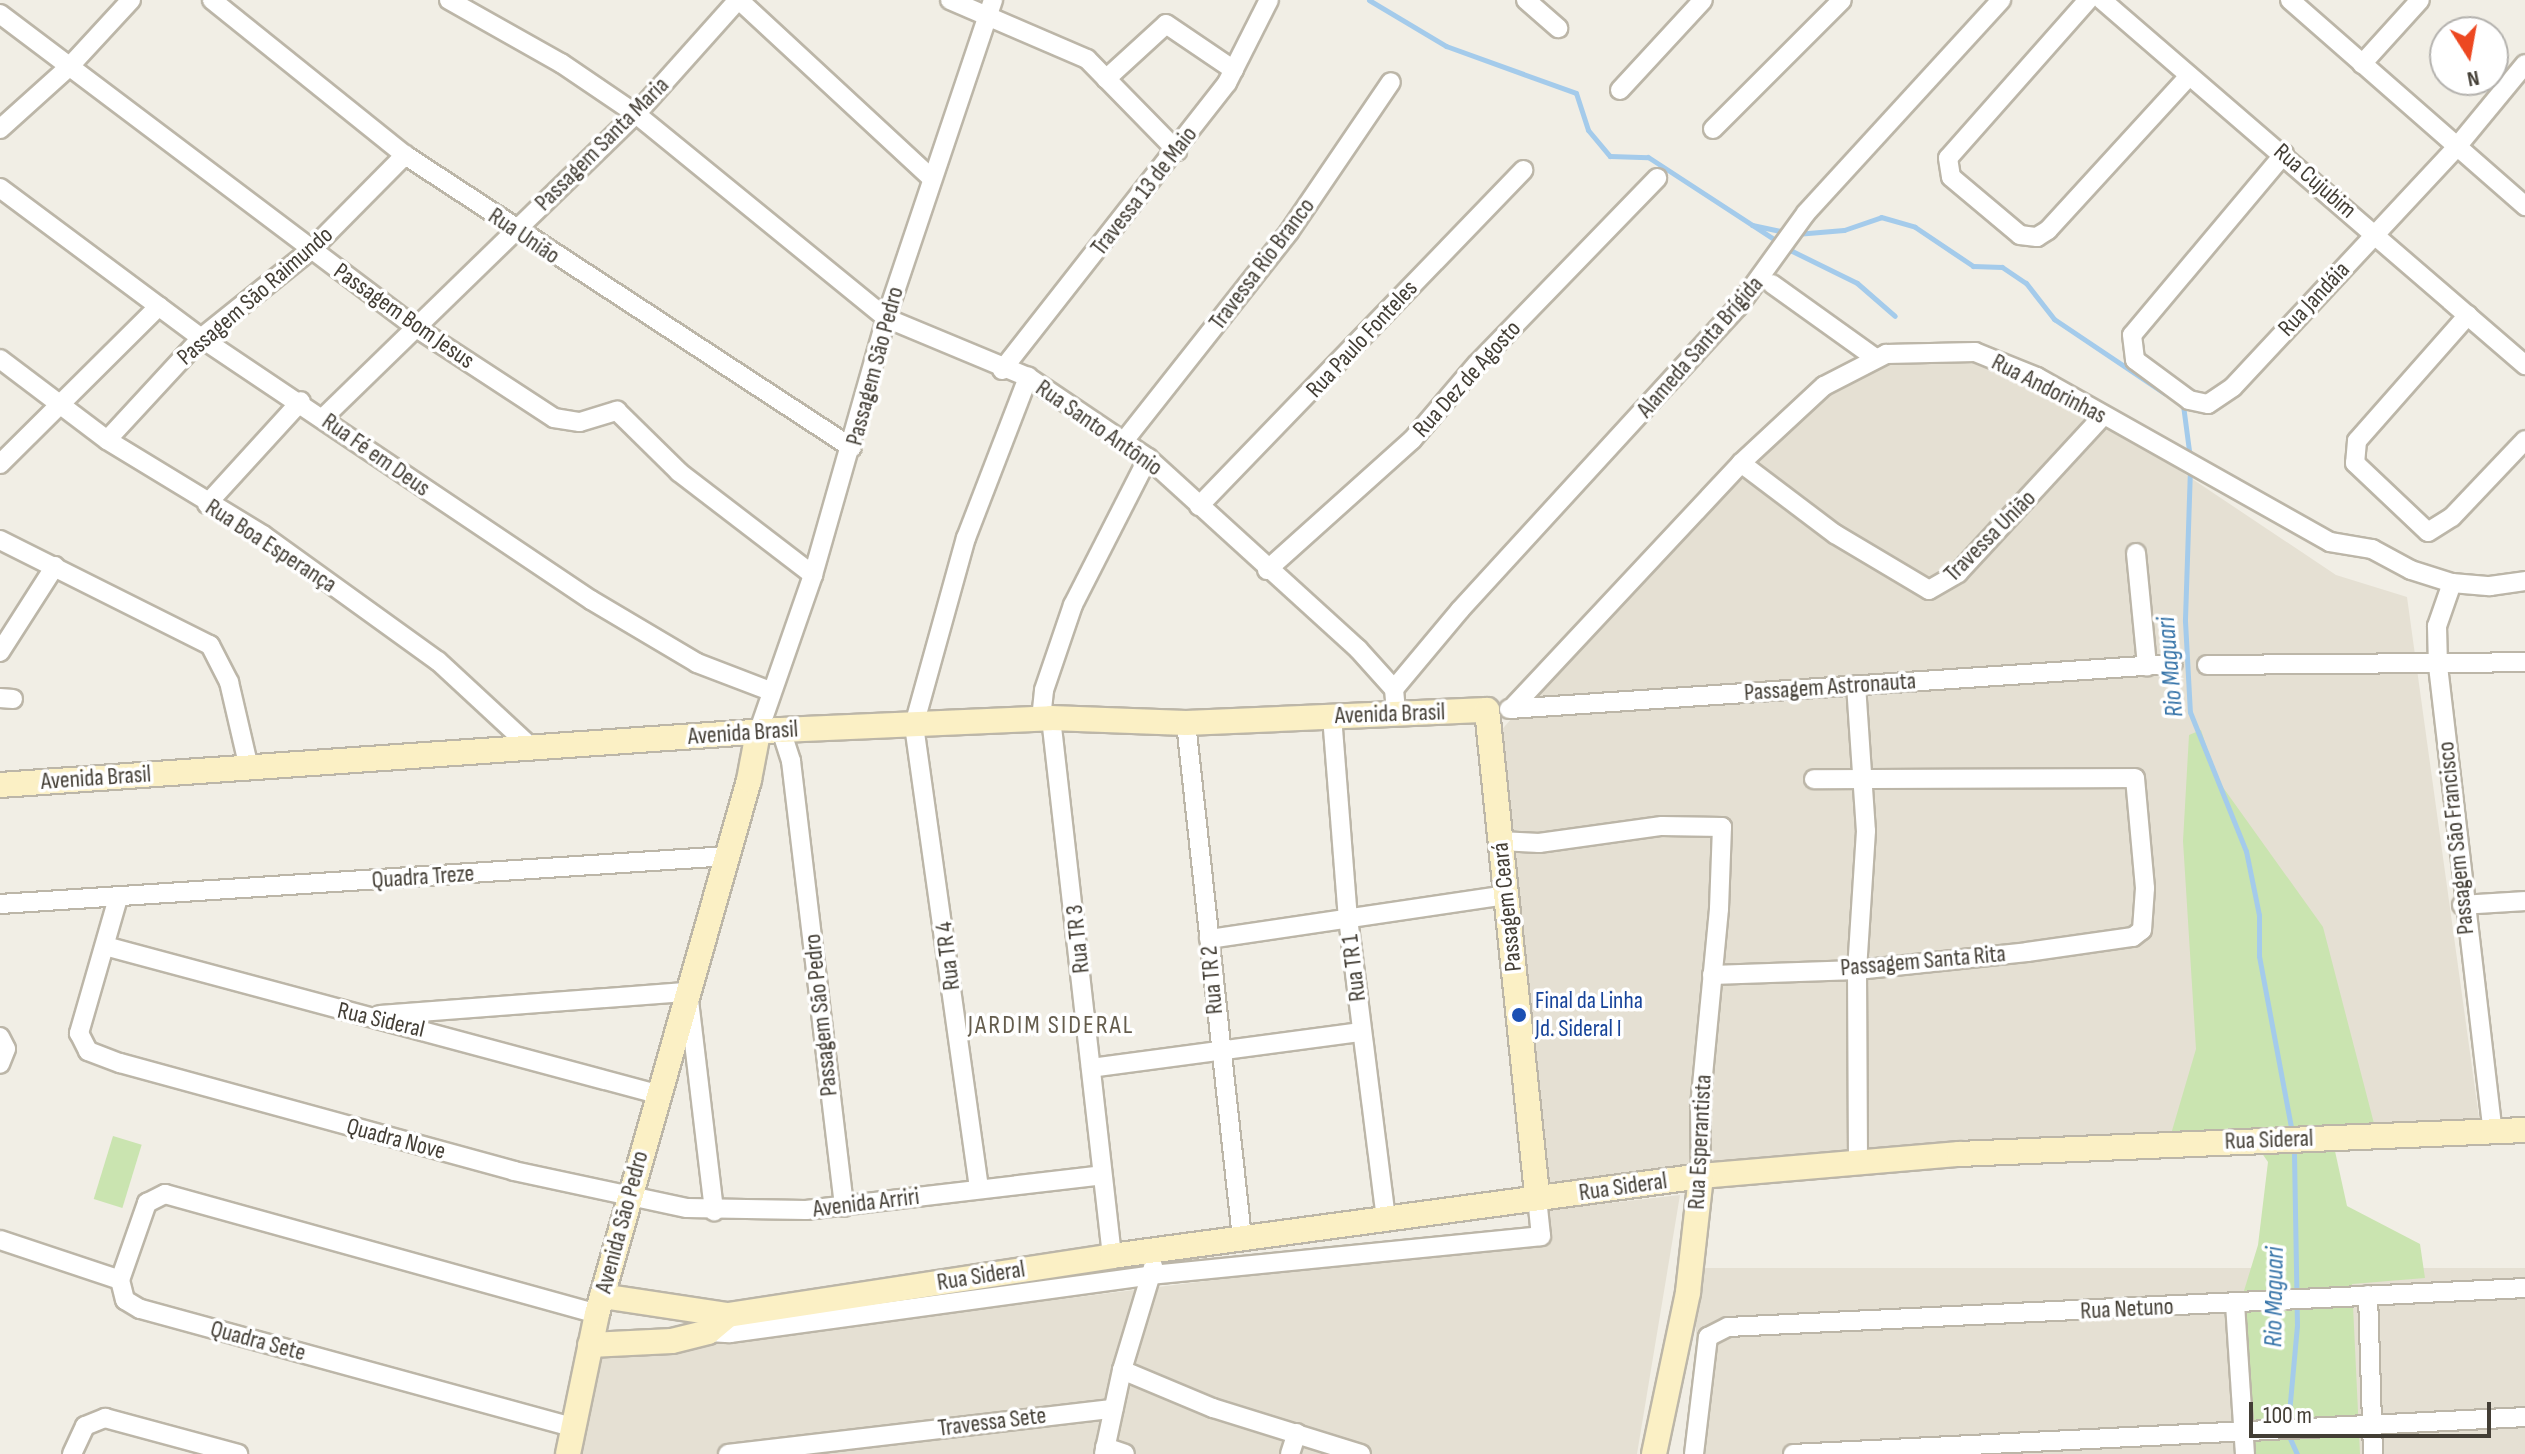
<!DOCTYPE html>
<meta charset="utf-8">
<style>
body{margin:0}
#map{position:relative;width:2525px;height:1454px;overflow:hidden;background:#f1eee5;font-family:"Sofia Sans Condensed",sans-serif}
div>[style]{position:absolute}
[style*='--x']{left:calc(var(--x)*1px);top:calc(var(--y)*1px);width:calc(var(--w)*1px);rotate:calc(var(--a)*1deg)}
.residential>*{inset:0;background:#e5e0d3;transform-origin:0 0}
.green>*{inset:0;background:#cae4b0;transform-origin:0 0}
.stream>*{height:5px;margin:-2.5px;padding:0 2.5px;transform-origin:2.5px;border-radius:2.5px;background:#a4cbeb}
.roads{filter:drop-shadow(2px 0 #bcb6a8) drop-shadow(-2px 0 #bcb6a8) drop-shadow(0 2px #bcb6a8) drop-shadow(0 -2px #bcb6a8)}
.street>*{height:18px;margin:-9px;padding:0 9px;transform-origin:9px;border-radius:9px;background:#fff}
.secondary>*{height:24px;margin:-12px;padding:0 12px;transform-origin:12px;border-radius:12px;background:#fbf0c5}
.dots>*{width:22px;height:22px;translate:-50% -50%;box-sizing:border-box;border:4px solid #fff;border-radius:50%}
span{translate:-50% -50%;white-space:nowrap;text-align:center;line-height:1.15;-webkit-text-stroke:7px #fff;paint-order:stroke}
.street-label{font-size:24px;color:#433e35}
.transit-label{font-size:24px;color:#164399}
.left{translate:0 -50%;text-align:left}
.water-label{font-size:26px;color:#3573a8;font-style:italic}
.neighbourhood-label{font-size:26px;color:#655d4d;letter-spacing:2px}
.north{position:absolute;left:2429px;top:16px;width:80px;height:80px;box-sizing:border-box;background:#fff;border:2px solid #b4b2ae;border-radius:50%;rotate:169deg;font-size:22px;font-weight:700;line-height:32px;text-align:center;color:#433e35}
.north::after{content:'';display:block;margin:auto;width:28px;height:36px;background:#ed4821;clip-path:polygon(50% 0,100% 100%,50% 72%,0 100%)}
.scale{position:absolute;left:2249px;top:1402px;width:242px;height:36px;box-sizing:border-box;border:4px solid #433e35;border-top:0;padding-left:10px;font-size:24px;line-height:28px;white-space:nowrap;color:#433e35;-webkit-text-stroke:6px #fff;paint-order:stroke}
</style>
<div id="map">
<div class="residential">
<div style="clip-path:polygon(1869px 355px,1983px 360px,2134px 440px,2336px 575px,2407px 597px,2480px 1125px,1543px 1188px,1497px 735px,1733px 469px)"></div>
<div style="clip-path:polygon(1680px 1195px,1637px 1454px,565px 1454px,598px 1349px,934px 1315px,1542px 1239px,1539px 1211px)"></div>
<div style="left:2525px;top:1268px;width:186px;height:829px;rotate:90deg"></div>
</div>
<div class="green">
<div style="clip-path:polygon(2201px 730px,2217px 779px,2323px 927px,2377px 1135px,2333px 1142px,2347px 1206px,2420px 1244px,2425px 1278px,2352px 1284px,2360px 1454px,2246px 1454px,2243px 1294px,2258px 1245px,2268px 1162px,2257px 1146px,2166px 1151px,2196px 1049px,2183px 841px,2189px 735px)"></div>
<div style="left:113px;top:1136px;width:30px;height:66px;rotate:17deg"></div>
</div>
<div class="stream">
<div style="--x:1369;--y:0;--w:90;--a:30.9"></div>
<div style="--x:1446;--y:46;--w:138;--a:19.9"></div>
<div style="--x:1576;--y:93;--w:39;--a:72"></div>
<div style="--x:1588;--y:130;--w:34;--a:50"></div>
<div style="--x:1610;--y:156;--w:38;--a:2"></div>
<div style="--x:1648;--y:157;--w:172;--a:33.1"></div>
<div style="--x:1792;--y:251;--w:72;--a:26.2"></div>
<div style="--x:1857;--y:283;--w:50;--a:41"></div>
<div style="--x:1752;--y:225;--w:35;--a:12"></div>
<div style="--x:1796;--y:234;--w:48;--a:-4.8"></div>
<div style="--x:1844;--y:230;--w:39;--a:-19"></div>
<div style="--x:1881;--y:217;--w:35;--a:16"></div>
<div style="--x:1915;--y:227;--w:70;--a:33.9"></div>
<div style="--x:1973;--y:266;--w:29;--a:2"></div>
<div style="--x:2002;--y:267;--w:29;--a:34"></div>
<div style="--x:2026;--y:283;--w:46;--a:52.1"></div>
<div style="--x:2054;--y:319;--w:133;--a:33.9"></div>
<div style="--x:2183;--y:405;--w:53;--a:82.5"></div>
<div style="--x:2190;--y:468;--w:153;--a:91.9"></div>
<div style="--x:2185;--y:621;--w:91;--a:86.9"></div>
<div style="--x:2190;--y:712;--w:150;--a:68.1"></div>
<div style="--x:2246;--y:851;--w:65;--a:78.5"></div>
<div style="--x:2259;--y:915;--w:41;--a:90"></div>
<div style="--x:2259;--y:956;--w:180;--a:79.4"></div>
<div style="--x:2288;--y:1424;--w:98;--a:-84.8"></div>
<div style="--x:2297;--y:1326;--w:179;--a:-91"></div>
<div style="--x:2288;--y:1434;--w:22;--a:66"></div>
</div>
<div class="roads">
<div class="street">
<div style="--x:212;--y:0;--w:248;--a:38.8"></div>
<div style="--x:405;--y:155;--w:534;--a:33.24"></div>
<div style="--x:449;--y:0;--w:129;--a:29.4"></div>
<div style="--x:561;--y:63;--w:91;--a:34.2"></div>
<div style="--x:636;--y:114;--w:323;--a:39.2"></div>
<div style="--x:886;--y:318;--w:154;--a:22.6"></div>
<div style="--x:1028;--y:377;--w:145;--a:34"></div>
<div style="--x:1148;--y:458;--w:284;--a:42.3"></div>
<div style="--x:1358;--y:649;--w:54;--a:48"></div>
<div style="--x:1394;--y:689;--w:25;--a:85"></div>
<div style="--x:739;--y:0;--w:262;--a:42.8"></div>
<div style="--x:950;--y:0;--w:149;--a:23.3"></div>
<div style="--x:1087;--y:59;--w:129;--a:45.6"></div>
<div style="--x:1526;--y:0;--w:43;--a:41.2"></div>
<div style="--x:2088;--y:0;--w:211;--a:131.5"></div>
<div style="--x:1948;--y:158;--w:19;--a:81"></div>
<div style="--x:1951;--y:177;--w:90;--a:40"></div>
<div style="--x:2020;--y:235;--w:17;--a:7"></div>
<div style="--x:2037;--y:237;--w:13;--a:-32"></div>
<div style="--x:2048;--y:230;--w:209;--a:-47.5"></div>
<div style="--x:2102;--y:0;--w:559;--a:40.79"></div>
<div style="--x:2290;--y:0;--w:313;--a:41.2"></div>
<div style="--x:0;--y:14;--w:520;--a:37.02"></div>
<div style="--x:415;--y:327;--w:166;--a:33.2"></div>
<div style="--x:554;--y:418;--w:26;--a:9"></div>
<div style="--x:580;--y:422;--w:39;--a:-17"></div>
<div style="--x:617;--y:411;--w:87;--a:44.5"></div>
<div style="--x:679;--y:472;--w:169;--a:37.5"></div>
<div style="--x:2362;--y:64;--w:86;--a:-47.8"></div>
<div style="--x:1106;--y:79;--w:81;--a:-42.5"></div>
<div style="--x:1166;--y:24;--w:82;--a:34.1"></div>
<div style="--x:1620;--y:90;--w:122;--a:-47.3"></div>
<div style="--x:0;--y:129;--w:94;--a:-42"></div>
<div style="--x:70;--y:66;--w:90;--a:-47.3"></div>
<div style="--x:1713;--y:129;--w:182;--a:-45"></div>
<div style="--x:2284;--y:154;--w:236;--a:130"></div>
<div style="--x:2132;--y:335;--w:25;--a:83"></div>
<div style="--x:2135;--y:360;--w:67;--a:36.5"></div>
<div style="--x:2189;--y:400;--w:19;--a:12"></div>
<div style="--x:2208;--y:404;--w:30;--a:-34"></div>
<div style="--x:2233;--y:387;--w:325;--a:-47"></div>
<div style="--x:2455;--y:149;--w:110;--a:-50.5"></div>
<div style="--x:0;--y:188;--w:251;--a:36.7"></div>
<div style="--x:201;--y:338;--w:470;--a:33.9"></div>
<div style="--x:591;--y:600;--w:123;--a:30.7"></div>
<div style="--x:697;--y:663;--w:78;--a:21"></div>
<div style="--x:1772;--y:284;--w:125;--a:35.6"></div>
<div style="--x:2468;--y:315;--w:168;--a:131.4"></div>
<div style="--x:2357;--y:441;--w:22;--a:95"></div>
<div style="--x:2355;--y:463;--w:100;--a:43.4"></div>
<div style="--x:2428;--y:532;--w:28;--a:-32"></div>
<div style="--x:2452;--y:517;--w:106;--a:-46.5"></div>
<div style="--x:0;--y:359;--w:134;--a:37.1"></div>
<div style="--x:107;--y:440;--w:183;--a:31.3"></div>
<div style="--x:263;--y:535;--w:216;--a:35.8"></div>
<div style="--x:438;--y:661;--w:127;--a:42.8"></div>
<div style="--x:1002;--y:370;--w:365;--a:-51.9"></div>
<div style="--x:1227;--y:83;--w:93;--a:-63.2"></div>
<div style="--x:323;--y:418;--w:436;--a:-44.2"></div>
<div style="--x:636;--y:114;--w:153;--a:-48.2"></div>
<div style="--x:107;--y:440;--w:139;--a:-47.3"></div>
<div style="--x:201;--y:338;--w:141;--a:-38.7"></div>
<div style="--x:311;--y:250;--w:134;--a:-45.3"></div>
<div style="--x:1124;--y:441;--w:266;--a:-51.7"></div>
<div style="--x:1289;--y:232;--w:181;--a:-55.8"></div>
<div style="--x:1741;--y:463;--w:118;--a:37.1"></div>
<div style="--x:1835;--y:534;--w:109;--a:30.8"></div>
<div style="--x:1929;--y:590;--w:34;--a:-30"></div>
<div style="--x:1958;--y:573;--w:214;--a:-47.3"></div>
<div style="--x:0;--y:464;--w:224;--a:-44.8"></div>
<div style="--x:207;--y:504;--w:139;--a:-47.6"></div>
<div style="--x:1199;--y:506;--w:467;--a:-46"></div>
<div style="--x:0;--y:540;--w:235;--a:26.6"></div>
<div style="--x:210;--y:645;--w:42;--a:62.8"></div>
<div style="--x:229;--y:682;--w:88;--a:76.9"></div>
<div style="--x:2136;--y:553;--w:114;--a:84.4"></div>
<div style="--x:1267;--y:570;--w:195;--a:-41.9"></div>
<div style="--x:1412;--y:440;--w:100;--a:-49.5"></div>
<div style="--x:1477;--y:364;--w:259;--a:-45.9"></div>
<div style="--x:2452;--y:583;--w:46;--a:109.2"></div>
<div style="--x:2437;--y:626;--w:40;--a:88.6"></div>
<div style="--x:2438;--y:666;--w:469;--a:83.3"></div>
<div style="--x:0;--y:652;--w:102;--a:-57.4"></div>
<div style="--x:2207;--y:665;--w:318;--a:-0.5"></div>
<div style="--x:1856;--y:685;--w:146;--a:86.1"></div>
<div style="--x:1866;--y:831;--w:139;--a:93.7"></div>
<div style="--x:1857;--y:970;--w:194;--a:89.7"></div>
<div style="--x:1394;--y:689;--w:103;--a:-50.1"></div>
<div style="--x:1460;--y:610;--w:411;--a:-47.5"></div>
<div style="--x:1738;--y:307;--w:116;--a:-54.1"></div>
<div style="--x:1806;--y:213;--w:289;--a:-47.5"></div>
<div style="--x:0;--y:698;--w:13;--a:4"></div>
<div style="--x:1512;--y:708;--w:335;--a:-46.9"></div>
<div style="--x:1741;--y:463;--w:113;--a:-42.9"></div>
<div style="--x:1824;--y:386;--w:70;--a:-27.3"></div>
<div style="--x:1886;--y:354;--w:89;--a:-1.3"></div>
<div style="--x:1975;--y:352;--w:67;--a:22"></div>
<div style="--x:2037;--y:377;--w:336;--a:29.4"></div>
<div style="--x:2330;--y:542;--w:43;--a:9.5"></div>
<div style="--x:2372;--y:549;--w:44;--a:28.3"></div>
<div style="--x:2411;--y:570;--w:43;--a:17.6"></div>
<div style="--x:2452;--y:583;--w:38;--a:5"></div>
<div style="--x:2490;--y:586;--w:35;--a:-8"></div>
<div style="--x:1509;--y:709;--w:665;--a:-3.88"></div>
<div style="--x:1332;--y:716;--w:203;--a:85.5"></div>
<div style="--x:1348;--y:918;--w:303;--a:82.8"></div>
<div style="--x:1051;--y:718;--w:541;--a:83.53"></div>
<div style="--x:1041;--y:719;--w:29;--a:-84"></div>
<div style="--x:1044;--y:690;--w:90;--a:-71.2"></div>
<div style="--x:1073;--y:605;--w:165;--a:-63"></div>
<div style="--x:1186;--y:723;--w:518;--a:83.79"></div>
<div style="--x:781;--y:730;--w:33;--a:72"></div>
<div style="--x:791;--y:761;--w:449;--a:83.2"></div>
<div style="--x:758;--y:733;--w:167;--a:-70.8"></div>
<div style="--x:813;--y:575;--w:267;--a:-74.1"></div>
<div style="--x:886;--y:318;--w:336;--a:-71.4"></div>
<div style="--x:1500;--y:841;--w:39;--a:3"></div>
<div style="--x:1539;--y:843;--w:124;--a:-7.9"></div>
<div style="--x:1662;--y:826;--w:60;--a:1"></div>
<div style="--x:1722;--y:827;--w:82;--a:92.1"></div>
<div style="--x:1719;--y:909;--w:199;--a:95.5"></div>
<div style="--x:1700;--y:1107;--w:69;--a:89.2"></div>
<div style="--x:118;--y:898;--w:141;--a:106.1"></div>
<div style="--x:79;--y:1033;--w:20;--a:63"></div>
<div style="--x:88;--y:1051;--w:34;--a:21"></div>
<div style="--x:120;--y:1063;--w:409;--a:15.3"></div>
<div style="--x:514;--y:1171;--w:177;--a:12.1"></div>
<div style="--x:687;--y:1208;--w:119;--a:1"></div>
<div style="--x:806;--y:1210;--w:298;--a:-6.7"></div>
<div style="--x:0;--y:904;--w:730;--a:-3.77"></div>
<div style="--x:2462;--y:905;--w:63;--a:-3.6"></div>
<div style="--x:1209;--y:939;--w:301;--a:-8.4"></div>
<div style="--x:105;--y:946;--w:571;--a:15.01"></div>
<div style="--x:1712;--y:975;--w:145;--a:-2"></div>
<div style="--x:1857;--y:970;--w:171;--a:-6"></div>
<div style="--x:2027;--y:952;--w:107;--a:-8.1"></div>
<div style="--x:2133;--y:937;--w:11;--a:-38"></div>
<div style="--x:2142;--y:930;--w:42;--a:-85.9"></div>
<div style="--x:2145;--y:888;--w:110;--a:-95.2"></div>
<div style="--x:2135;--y:778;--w:321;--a:179.8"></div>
<div style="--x:380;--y:1015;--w:309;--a:-4.3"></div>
<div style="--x:688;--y:992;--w:221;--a:83.2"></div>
<div style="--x:0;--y:1037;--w:13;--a:63"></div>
<div style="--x:6;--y:1049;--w:16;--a:112"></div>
<div style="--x:1091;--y:1068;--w:273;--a:-7.6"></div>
<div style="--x:979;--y:1188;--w:468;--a:-98"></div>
<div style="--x:914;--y:725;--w:194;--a:-74.5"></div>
<div style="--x:966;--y:538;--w:173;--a:-68.9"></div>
<div style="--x:0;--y:1240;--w:126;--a:18.4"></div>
<div style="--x:2368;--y:1295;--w:159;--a:88.2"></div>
<div style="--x:2235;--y:1304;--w:150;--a:86.2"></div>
<div style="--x:708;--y:1332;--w:22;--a:3"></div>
<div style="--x:730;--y:1333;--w:425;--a:-7.8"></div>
<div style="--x:1151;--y:1275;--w:392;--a:-5.7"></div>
<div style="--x:1541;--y:1236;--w:38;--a:-96"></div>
<div style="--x:1122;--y:1370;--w:99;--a:22.7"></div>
<div style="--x:1213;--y:1408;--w:155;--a:17.3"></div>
<div style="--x:572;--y:1427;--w:448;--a:-164.7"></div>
<div style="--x:140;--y:1309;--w:17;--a:-149"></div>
<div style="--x:125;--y:1300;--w:21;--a:-104"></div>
<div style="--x:120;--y:1280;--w:82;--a:-70.7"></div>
<div style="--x:147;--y:1203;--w:20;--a:-27"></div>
<div style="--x:165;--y:1194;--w:448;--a:15.5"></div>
<div style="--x:1105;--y:1447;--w:21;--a:19"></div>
<div style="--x:72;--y:1454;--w:31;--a:-65"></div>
<div style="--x:85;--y:1426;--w:22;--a:-22"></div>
<div style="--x:105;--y:1418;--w:138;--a:15.1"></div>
<div style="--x:728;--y:1454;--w:388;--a:-6.7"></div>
<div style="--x:1104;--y:1454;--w:86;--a:-77.9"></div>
<div style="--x:1122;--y:1370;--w:108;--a:-73.2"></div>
<div style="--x:1290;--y:1454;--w:22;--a:-72"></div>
<div style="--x:1694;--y:1454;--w:118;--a:-83.2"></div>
<div style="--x:1708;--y:1337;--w:22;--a:-27"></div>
<div style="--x:1728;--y:1327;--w:798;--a:-2.8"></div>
<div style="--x:1793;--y:1454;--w:733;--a:-2.89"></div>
</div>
<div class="secondary">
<div style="--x:0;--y:785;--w:783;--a:-4.03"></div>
<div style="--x:781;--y:730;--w:270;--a:-2.5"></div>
<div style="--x:1051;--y:718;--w:135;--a:2.1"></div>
<div style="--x:1186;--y:723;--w:301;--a:-2.5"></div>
<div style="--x:1487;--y:710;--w:491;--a:84.1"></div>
<div style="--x:602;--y:1296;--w:127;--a:8.6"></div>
<div style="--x:728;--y:1315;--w:389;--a:-8.7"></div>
<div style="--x:1112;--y:1256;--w:594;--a:-7.73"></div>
<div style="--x:1701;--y:1176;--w:259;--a:-4.9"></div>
<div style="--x:1959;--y:1154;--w:567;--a:-2.43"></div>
<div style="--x:590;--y:1345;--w:82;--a:-2.8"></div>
<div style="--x:672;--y:1341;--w:37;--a:-14"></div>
<div style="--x:708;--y:1332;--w:26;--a:-40"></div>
<div style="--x:568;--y:1454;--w:143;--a:-78.3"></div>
<div style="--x:597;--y:1314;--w:555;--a:-74.11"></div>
<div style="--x:749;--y:780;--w:48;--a:-79.2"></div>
<div style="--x:1654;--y:1454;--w:166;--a:-78.1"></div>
<div style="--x:1688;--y:1292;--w:117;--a:-83.6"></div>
</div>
</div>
<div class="dots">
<div style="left:1519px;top:1015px;background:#1a4fb4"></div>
</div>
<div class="street-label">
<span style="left:602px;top:144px;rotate:-45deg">Passagem Santa Maria</span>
<span style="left:2315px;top:181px;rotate:41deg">Rua Cujubim</span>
<span style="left:1144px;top:191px;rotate:-52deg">Travessa 13 de Maio</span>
<span style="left:524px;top:236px;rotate:34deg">Rua União</span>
<span style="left:1262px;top:264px;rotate:-53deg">Travessa Rio Branco</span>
<span style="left:255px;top:296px;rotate:-41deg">Passagem São Raimundo</span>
<span style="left:2314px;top:299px;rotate:-47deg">Rua Jandáia</span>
<span style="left:404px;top:316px;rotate:35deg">Passagem Bom Jesus</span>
<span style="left:1362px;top:339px;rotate:-47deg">Rua Paulo Fonteles</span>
<span style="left:1700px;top:347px;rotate:-49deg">Alameda Santa Brígida</span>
<span style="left:875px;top:366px;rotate:-75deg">Passagem São Pedro</span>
<span style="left:1467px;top:379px;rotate:-48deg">Rua Dez de Agosto</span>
<span style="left:2049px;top:389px;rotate:27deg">Rua Andorinhas</span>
<span style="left:1099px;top:428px;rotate:35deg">Rua Santo Antônio</span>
<span style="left:376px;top:455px;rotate:35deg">Rua Fé em Deus</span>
<span style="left:1990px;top:536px;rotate:-45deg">Travessa União</span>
<span style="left:271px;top:546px;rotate:33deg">Rua Boa Esperança</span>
<span style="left:1830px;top:687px;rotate:-4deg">Passagem Astronauta</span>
<span style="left:1390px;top:714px;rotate:-2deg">Avenida Brasil</span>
<span style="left:743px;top:733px;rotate:-4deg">Avenida Brasil</span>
<span style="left:96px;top:778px;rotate:-4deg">Avenida Brasil</span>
<span style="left:2456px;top:838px;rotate:-96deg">Passagem São Francisco</span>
<span style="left:423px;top:877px;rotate:-4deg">Quadra Treze</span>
<span style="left:1507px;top:907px;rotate:-96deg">Passagem Ceará</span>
<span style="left:1078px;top:939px;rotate:-96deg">Rua TR 3</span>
<span style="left:948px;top:956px;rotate:-97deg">Rua TR 4</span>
<span style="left:1923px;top:961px;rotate:-5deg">Passagem Santa Rita</span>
<span style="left:1354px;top:968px;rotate:-97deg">Rua TR 1</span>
<span style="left:1212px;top:980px;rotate:-95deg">Rua TR 2</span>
<span style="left:821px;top:1015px;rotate:-96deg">Passagem São Pedro</span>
<span style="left:381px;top:1020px;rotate:13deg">Rua Sideral</span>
<span style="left:396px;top:1139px;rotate:15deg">Quadra Nove</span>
<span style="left:2269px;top:1140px;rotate:-2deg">Rua Sideral</span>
<span style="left:1700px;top:1142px;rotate:-87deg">Rua Esperantista</span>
<span style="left:1623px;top:1187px;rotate:-8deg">Rua Sideral</span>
<span style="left:866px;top:1203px;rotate:-7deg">Avenida Arriri</span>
<span style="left:622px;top:1222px;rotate:-75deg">Avenida São Pedro</span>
<span style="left:981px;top:1276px;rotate:-9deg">Rua Sideral</span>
<span style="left:2127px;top:1309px;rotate:-3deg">Rua Netuno</span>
<span style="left:258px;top:1341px;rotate:15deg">Quadra Sete</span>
<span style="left:992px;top:1422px;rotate:-7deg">Travessa Sete</span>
</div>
<div class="transit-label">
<span class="left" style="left:1535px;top:1015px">Final da Linha<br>Jd. Sideral I</span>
</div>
<div class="water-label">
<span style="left:2171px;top:667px;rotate:-95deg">Rio Maguari</span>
<span style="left:2275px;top:1297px;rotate:-89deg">Rio Maguari</span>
</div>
<div class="neighbourhood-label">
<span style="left:1051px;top:1026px">JARDIM SIDERAL</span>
</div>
<div class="north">N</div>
<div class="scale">100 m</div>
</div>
